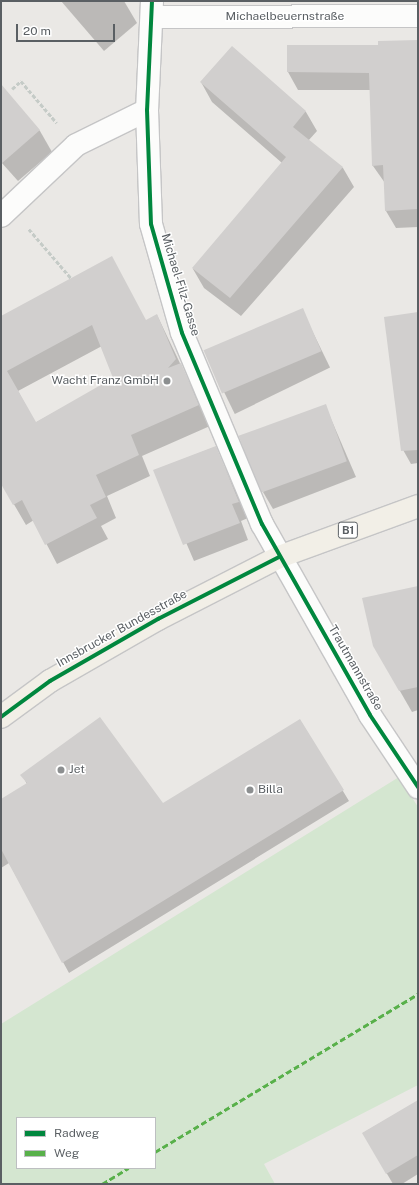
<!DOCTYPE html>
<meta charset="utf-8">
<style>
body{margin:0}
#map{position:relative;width:419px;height:1185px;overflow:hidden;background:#eae8e5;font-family:"Public Sans",sans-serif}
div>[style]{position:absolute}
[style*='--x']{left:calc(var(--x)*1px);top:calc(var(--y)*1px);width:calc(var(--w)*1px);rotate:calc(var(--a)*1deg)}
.green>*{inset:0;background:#d4e6d0}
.shadow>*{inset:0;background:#0003;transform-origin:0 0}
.building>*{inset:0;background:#d1cfce;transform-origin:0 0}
.path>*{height:2.5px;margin-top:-1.25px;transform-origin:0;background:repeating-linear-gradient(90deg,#c5cbc7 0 4px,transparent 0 6px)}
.roads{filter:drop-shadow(1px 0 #c5c5c6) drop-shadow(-1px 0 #c5c5c6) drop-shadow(0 1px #c5c5c6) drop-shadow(0 -1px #c5c5c6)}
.minor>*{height:22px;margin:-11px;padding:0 11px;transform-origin:11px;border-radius:11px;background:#fcfcfb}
.major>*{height:22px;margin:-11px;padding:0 11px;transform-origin:11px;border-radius:11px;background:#f2efe7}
.quiet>*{height:3px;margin-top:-1.5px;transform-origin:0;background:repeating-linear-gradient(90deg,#58b04a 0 6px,transparent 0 9px)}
.cycleway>*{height:4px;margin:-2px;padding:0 2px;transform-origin:2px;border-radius:2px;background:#00873e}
.dots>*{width:11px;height:11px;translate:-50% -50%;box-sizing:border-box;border:2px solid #fff;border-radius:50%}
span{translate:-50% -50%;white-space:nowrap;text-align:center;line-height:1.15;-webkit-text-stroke:3px #fff;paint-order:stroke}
.shield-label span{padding:1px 3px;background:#fff;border:1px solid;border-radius:3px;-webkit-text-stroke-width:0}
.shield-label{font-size:11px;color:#5a5f63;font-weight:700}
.street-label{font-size:12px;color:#5a5f63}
.poi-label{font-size:12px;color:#5a5f63}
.right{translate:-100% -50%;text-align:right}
.left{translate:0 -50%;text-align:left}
.frame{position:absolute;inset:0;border:2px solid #5a5f63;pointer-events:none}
.legend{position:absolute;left:16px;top:1117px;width:140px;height:52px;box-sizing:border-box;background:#fff;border:1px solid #bdbfc1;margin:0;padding:5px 7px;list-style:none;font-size:12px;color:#5a5f63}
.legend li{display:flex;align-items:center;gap:8px;height:20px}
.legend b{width:20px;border:1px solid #bdbfc1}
.scale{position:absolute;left:16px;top:24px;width:99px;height:18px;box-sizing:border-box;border:2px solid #5a5f63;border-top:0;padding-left:5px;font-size:12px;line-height:14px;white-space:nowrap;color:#5a5f63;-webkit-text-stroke:3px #fff;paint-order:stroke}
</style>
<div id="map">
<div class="green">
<div style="clip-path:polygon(evenodd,399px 777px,418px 807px,418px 1085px,264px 1164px,275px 1184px,1px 1184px,1px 1024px,399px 777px,17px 1118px,155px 1118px,155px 1168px,17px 1168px,17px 1118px)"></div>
</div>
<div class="shadow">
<div style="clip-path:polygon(61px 1px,124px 1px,137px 23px,104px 51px)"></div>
<div style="clip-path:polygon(418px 41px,418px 227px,396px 228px,386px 211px,385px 183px,373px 166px,371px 90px,298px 90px,288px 72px,288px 46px,379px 46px)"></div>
<div style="clip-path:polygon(232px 47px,306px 112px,317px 131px,308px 141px,343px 168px,354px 187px,241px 316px,204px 288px,193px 269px,282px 163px,212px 102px,201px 82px)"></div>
<div style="clip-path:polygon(1px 86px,40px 131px,52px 152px,18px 181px,1px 162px)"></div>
<div style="left:302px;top:310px;width:64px;height:106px;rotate:64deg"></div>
<div style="clip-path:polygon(418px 313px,418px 463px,411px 464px,402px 448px)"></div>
<div style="clip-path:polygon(evenodd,157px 315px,210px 426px,142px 456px,150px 476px,107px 496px,116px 518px,101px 526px,108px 539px,57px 564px,34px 520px,26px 525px,1px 482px,1px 317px,146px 321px,157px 315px,102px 346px,114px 379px,35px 423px,18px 391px,102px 346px)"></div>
<div style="clip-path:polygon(325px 405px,356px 477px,273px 509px,263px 492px)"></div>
<div style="clip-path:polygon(215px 447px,248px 518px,241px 521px,248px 540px,194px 561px,155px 470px)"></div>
<div style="clip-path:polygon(418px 587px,418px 710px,412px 712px,374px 646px)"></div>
<div style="clip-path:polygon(300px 720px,349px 801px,69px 973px,9px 863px,1px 868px,1px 801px,27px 784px,22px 775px,163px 805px)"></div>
<div style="clip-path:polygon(418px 1101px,418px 1174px,402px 1184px,393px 1184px,363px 1133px)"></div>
</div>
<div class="building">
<div style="clip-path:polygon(418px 40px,418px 209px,385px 211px,383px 165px,372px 166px,369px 73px,287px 72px,287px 45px,378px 45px,378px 41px)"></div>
<div style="clip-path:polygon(232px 46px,306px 111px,293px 127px,343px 167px,230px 298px,192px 268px,286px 157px,200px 82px)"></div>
<div style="clip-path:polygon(1px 84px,40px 130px,1px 164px)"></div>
<div style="clip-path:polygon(evenodd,112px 256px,146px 320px,157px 314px,176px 359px,168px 368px,181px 363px,199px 405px,131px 435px,139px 455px,96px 475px,106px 497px,90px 505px,97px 518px,45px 545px,22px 500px,13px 505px,1px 484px,1px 316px,112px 256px,92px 325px,113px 378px,36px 422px,7px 371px,92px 325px)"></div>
<div style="left:303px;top:308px;width:47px;height:108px;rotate:67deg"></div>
<div style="clip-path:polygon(418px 312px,418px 450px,401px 451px,384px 317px)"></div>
<div style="left:326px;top:404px;width:61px;height:93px;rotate:70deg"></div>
<div style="clip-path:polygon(216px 446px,239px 502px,232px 504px,240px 523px,183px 545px,153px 470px)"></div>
<div style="clip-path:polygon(418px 586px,418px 687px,399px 691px,373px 646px,362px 598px)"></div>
<div style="clip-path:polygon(100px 717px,163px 803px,300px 719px,344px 790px,62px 963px,1px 849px,1px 799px,27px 783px,20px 775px)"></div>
<div style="clip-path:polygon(418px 1100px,418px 1155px,386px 1174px,362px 1133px)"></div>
</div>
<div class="path">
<div style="--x:12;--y:89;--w:12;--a:-42"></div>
<div style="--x:21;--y:81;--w:55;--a:49.4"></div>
<div style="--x:29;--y:229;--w:65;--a:49.4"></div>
</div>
<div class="roads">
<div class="minor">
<div style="--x:152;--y:1;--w:109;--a:92.6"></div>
<div style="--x:147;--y:110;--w:114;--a:88"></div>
<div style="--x:151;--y:224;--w:113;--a:74.1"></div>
<div style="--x:182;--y:333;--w:207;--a:67.3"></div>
<div style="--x:262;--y:524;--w:219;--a:60.5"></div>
<div style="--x:370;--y:715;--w:87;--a:56.3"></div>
<div style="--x:152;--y:17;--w:266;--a:-0.2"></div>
<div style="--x:1;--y:216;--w:103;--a:-43.4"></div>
<div style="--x:76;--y:145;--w:79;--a:-26.2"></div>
</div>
<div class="major">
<div style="--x:1;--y:717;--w:61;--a:-36.3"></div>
<div style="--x:50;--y:681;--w:125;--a:-29.9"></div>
<div style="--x:158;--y:619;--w:136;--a:-27.1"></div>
<div style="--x:279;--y:557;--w:148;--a:-20.1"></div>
</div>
</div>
<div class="quiet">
<div style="--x:155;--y:1152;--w:307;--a:-31"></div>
<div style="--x:102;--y:1184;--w:31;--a:-31"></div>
</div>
<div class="cycleway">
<div style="--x:152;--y:1;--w:109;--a:92.6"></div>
<div style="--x:147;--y:110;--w:114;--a:88"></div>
<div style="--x:151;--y:224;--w:113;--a:74.1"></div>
<div style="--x:182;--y:333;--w:207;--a:67.3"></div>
<div style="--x:262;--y:524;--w:219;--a:60.5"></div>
<div style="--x:370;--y:715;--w:87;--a:56.3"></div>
<div style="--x:1;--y:717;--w:61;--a:-36.3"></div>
<div style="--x:50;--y:681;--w:125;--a:-29.9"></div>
<div style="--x:158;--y:619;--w:136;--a:-27.1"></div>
</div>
<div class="dots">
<div style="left:167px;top:381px;background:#8c8f90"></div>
<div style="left:61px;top:770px;background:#8c8f90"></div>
<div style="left:250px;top:790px;background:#8c8f90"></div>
</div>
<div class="shield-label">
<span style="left:348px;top:530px">B1</span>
</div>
<div class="street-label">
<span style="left:285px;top:17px">Michaelbeuernstraße</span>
<span style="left:180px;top:285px;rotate:73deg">Michael-Filz-Gasse</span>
<span style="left:122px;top:629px;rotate:-29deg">Innsbrucker Bundesstraße</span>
<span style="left:355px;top:668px;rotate:60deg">Trautmannstraße</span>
</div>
<div class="poi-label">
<span class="right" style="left:159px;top:381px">Wacht Franz GmbH</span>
<span class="left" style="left:69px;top:770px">Jet</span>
<span class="left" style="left:258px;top:790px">Billa</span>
</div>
<div class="frame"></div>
<ul class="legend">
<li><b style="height:5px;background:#00873e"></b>Radweg</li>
<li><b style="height:5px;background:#58b04a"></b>Weg</li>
</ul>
<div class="scale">20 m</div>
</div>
